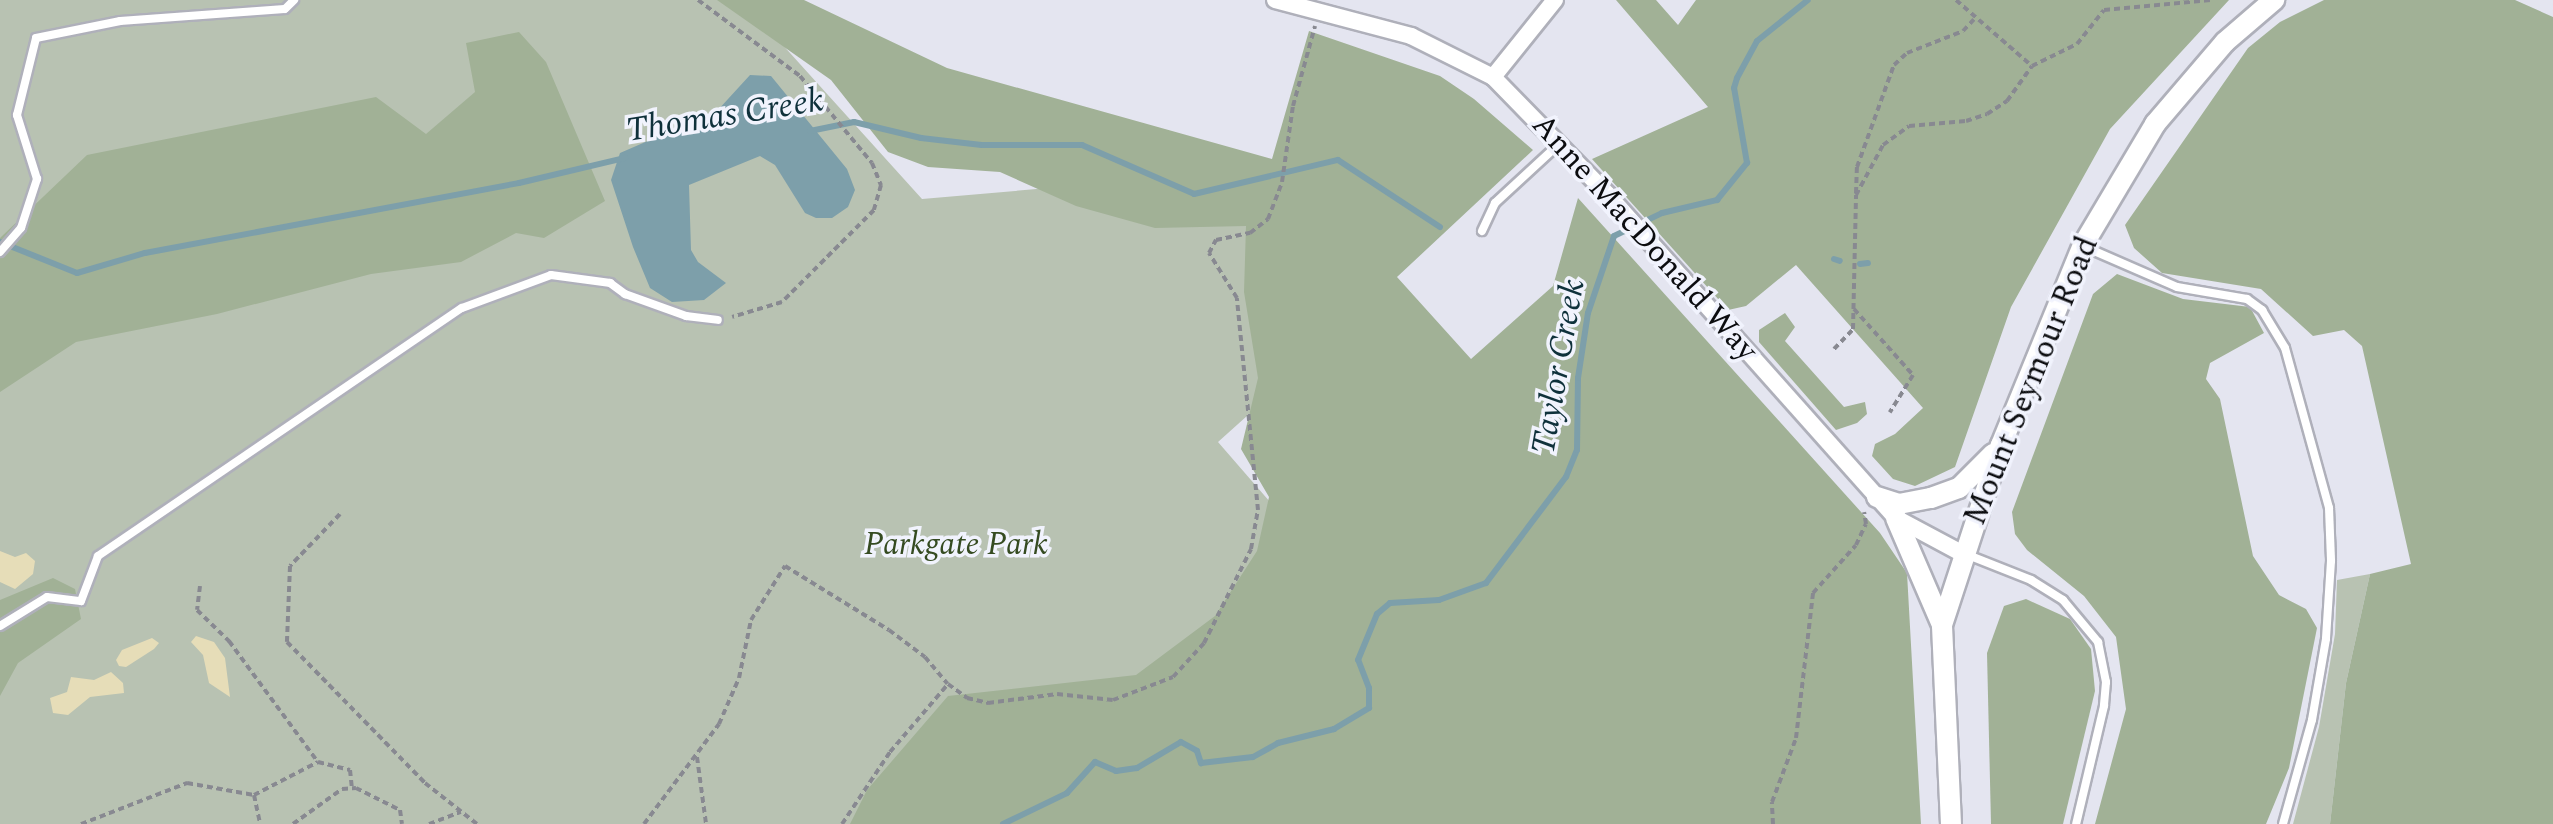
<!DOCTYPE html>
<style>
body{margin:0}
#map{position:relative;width:2553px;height:824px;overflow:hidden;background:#e4e5f0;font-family:Spectral,serif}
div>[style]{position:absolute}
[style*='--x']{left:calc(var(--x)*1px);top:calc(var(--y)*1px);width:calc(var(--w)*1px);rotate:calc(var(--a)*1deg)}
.green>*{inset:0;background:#b8c2b2}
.forest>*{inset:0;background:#a1b196}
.sand>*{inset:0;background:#e6ddb8}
.water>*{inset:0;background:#7d9faa}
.stream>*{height:6px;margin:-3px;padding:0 3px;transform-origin:3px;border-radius:3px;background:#7d9faa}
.path>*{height:4px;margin-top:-2px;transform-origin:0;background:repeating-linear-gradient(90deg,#888991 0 6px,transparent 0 10px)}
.roads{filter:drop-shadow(2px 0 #afb0ba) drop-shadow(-2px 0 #afb0ba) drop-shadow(0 2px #afb0ba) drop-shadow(0 -2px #afb0ba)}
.service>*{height:8px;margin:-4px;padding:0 4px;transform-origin:4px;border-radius:4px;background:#fff}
.minor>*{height:16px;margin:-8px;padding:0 8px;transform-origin:8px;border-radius:8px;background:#fff}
.tertiary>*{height:20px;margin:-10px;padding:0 10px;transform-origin:10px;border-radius:10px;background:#fff}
span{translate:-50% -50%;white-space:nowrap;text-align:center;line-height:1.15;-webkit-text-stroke:7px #f1f3fd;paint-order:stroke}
.street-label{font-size:32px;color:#0c0d10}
.park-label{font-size:32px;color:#354b21;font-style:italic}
.water-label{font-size:34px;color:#0f313b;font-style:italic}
</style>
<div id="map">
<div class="green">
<div style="clip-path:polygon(0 0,742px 0,922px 199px,1211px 174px,1353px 321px,1218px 442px,1550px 824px,0 824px)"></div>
<div style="clip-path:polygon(2370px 574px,2346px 683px,2330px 824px,2293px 824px,2319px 727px,2335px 634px,2337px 580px)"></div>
</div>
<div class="forest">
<div style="clip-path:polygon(717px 0,804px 0,947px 68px,1272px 159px,1309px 31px,1440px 76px,1474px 99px,1533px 150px,1397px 277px,1471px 359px,1553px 286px,1578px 198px,1880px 533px,1907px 573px,1921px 824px,850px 824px,867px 790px,948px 696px,1136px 675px,1215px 616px,1257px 551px,1269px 497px,1241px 449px,1258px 378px,1244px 292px,1246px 226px,1155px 228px,1076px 206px,1000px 172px,928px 167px,888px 152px,831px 80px)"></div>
<div style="clip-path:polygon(1616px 0,1656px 0,1678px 25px,1696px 0,2229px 0,2110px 129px,2011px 307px,1955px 467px,1915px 486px,1893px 479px,1872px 456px,1875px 444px,1895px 434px,1923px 408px,1796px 265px,1746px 306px,1728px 310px,1592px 159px,1708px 107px)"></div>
<div style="clip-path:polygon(2324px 0,2515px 0,2553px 17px,2553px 824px,2330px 824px,2346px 683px,2370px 574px,2411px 564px,2362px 346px,2344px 330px,2313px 336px,2261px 289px,2162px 273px,2134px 248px,2125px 225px,2248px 48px,2280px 22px)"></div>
<div style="clip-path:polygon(519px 32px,546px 62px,605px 201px,544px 238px,516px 233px,461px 262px,371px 274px,217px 314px,76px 342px,0 392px,0 238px,87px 155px,376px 97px,426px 134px,475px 92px,466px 43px)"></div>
<div style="clip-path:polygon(2117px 274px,2183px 299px,2250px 307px,2264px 333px,2210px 363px,2206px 379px,2220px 399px,2253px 556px,2279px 595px,2306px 609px,2317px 628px,2289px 768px,2266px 824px,2095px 824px,2126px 709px,2116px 637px,2084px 596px,2027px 550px,2015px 534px,2012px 512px,2093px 294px)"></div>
<div style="clip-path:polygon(1785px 313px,1795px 327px,1785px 341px,1844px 407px,1865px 402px,1867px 414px,1857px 423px,1836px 430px,1759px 342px,1759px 330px)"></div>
<div style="clip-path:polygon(53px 578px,75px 589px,81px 619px,18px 663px,0 696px,0 600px)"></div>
<div style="clip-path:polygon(2026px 599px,2070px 619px,2091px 649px,2095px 691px,2063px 824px,1991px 824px,1987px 653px,2004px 606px)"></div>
</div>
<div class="sand">
<div style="clip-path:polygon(0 551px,15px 557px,26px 553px,35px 561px,33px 574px,15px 589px,0 582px)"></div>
<div style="clip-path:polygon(196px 636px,214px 642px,225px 658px,230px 697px,209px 683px,203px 655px,191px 642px)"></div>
<div style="clip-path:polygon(152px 638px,159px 643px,154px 649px,126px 667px,119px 666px,116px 660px,122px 650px)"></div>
<div style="clip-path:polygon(111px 672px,123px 683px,124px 693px,90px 697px,68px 715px,53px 713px,50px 698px,67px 692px,71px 677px,94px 680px)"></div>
</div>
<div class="water">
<div style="clip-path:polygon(750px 75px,771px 76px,847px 169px,855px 190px,848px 207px,832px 218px,816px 218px,805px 213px,775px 165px,760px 156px,689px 185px,691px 250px,698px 262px,726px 283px,704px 300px,672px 302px,650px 288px,633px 247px,611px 180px,620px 153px,717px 111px)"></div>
</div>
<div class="stream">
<div style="--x:810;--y:131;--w:45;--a:-11.6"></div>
<div style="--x:854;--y:122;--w:69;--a:13.4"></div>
<div style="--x:921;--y:138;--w:61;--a:6.5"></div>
<div style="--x:982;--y:145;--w:100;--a:0"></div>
<div style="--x:1082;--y:145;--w:122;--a:23.6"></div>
<div style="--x:1194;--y:194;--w:148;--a:-13.3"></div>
<div style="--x:1338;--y:160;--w:122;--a:33.3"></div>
<div style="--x:0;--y:242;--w:83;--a:21.9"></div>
<div style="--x:77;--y:273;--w:71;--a:-16.4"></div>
<div style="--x:145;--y:253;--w:380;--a:-10.6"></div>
<div style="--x:519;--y:183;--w:109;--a:-13.3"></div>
<div style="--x:1834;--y:259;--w:6;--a:18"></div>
<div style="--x:1860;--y:264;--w:8;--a:-7"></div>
<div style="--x:1003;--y:824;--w:71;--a:-25.8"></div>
<div style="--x:1067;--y:793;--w:42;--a:-47.9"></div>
<div style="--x:1095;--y:762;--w:23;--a:23"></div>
<div style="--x:1116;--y:771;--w:21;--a:-8"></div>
<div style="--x:1137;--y:768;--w:51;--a:-30.6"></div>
<div style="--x:1181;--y:742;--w:18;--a:29"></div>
<div style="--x:1197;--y:751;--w:13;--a:72"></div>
<div style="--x:1201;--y:763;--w:52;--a:-6.6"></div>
<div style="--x:1253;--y:757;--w:29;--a:-29"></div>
<div style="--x:1278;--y:743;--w:58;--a:-14"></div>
<div style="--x:1334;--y:729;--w:41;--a:-31"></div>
<div style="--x:1369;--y:708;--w:20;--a:-90"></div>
<div style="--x:1369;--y:688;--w:30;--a:-111"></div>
<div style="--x:1358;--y:660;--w:50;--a:-67.6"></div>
<div style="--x:1377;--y:614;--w:17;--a:-40"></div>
<div style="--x:1390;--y:603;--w:49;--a:-3.5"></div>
<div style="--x:1439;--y:600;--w:50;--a:-19.9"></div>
<div style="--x:1486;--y:583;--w:133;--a:-53"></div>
<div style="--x:1566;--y:477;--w:29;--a:-68"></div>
<div style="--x:1577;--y:450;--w:72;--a:-89.2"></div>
<div style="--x:1578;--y:378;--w:66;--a:-81.3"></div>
<div style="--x:1588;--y:313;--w:81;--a:-71.3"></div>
<div style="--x:1614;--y:236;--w:53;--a:-25.6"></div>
<div style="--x:1662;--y:213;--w:57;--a:-13.3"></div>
<div style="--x:1717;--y:200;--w:48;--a:-51"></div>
<div style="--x:1747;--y:163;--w:76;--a:-99.8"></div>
<div style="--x:1734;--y:88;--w:10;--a:-73"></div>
<div style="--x:1737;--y:78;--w:42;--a:-61.6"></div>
<div style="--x:1757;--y:41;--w:65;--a:-38.8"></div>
</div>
<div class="path">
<div style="--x:698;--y:0;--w:127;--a:36.7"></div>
<div style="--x:800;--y:76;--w:113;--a:50.4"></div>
<div style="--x:872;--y:163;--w:24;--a:68"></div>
<div style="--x:881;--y:185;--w:26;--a:106"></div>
<div style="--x:874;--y:210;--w:130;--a:135"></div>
<div style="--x:782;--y:302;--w:52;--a:163.3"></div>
<div style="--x:1956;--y:0;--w:101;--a:41"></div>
<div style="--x:1856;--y:193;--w:26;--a:-88"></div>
<div style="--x:1857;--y:167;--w:109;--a:-70.1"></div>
<div style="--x:1894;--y:65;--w:18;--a:-43"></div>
<div style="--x:1907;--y:53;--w:60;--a:-21.4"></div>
<div style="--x:1963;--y:31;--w:16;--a:-47"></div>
<div style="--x:1854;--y:309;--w:89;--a:48.2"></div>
<div style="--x:1913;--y:375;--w:44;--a:121.9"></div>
<div style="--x:1834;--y:349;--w:28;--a:-46"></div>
<div style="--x:1853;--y:329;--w:134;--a:-88.7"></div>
<div style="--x:1856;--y:195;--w:57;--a:-61.6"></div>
<div style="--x:1883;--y:145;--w:32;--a:-36"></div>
<div style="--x:1909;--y:126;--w:57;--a:-5"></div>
<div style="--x:1966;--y:121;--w:22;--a:-18"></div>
<div style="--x:1987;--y:114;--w:24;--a:-33"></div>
<div style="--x:2007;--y:101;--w:43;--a:-54.5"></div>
<div style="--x:2032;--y:66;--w:50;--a:-26.1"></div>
<div style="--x:2077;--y:44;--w:43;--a:-51.5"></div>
<div style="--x:2104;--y:10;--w:107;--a:-5.3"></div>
<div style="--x:340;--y:514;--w:72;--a:133.9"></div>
<div style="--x:290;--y:566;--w:76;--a:92.3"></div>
<div style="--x:287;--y:642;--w:197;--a:45.6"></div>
<div style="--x:425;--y:783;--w:66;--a:38.3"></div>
<div style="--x:200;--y:586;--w:24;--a:97"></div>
<div style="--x:197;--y:610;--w:45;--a:44.1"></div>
<div style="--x:229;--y:641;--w:150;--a:53.7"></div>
<div style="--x:318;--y:762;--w:33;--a:14"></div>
<div style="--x:350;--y:770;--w:18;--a:84"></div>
<div style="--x:697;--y:757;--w:68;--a:82.3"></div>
<div style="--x:254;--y:795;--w:30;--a:78"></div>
<div style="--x:81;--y:824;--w:114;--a:-21.1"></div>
<div style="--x:187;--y:783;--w:68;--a:10.2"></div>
<div style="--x:254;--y:795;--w:72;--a:-27.3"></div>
<div style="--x:293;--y:824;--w:60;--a:-35.5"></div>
<div style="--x:342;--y:789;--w:14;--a:-4"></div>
<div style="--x:356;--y:788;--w:49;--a:26.6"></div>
<div style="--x:400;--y:810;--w:14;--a:82"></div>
<div style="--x:429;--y:824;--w:34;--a:-21"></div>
<div style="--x:644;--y:824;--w:125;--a:-53.1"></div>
<div style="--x:719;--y:724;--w:50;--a:-66.5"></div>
<div style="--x:739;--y:678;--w:59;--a:-78.3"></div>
<div style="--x:751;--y:620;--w:64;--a:-57.8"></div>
<div style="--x:785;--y:566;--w:122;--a:31.6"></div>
<div style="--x:889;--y:630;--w:45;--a:36.9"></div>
<div style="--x:925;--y:657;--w:35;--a:50"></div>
<div style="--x:842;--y:824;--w:87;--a:-56.3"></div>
<div style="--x:890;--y:752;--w:89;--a:-49.5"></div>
<div style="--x:948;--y:684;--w:24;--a:36"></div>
<div style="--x:967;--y:698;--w:22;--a:13"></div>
<div style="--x:988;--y:703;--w:70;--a:-7.4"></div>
<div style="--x:1057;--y:694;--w:56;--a:6.1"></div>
<div style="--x:1113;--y:700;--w:64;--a:-21"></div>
<div style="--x:1173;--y:677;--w:46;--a:-47.6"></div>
<div style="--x:1204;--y:643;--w:105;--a:-63.4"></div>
<div style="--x:1251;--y:549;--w:40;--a:-80"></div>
<div style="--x:1258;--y:510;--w:213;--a:-95.7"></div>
<div style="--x:1237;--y:298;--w:53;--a:-121.9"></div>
<div style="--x:1209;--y:253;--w:15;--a:-62"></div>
<div style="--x:1216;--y:240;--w:35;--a:-12"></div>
<div style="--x:1250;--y:233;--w:23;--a:-38"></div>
<div style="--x:1268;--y:219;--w:40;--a:-69"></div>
<div style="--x:1282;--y:182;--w:77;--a:-81.8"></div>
<div style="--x:1293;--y:106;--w:83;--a:-74.6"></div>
<div style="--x:1773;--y:824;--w:22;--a:-93"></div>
<div style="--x:1772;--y:802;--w:68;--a:-69.4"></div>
<div style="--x:1796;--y:738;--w:146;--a:-83.3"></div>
<div style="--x:1813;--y:593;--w:64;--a:-48.1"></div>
<div style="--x:1856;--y:545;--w:23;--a:-65"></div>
<div style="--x:1866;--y:524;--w:12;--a:-99"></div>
</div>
<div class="roads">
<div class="service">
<div style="--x:1482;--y:231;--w:31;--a:-65"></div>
<div style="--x:1495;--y:203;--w:87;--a:-42.7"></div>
<div style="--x:2085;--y:247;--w:100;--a:23.5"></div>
<div style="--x:2177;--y:287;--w:71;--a:9.7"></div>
<div style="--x:2247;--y:299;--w:19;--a:36"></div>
<div style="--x:2262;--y:310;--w:44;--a:58.8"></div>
<div style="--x:2285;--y:348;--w:166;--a:74.6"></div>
<div style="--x:2329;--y:508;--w:53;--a:87.8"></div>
<div style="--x:2331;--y:561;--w:78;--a:93.7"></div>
<div style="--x:2326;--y:639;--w:82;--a:99.8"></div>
<div style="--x:2312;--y:720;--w:108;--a:105.6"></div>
<div style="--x:0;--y:252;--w:32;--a:-49"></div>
<div style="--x:21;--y:228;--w:52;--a:-71.9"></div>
<div style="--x:37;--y:179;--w:67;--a:-107.4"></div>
<div style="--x:17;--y:115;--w:79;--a:-76.1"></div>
<div style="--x:36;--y:38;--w:86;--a:-11.4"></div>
<div style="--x:120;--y:21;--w:165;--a:-4.2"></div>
<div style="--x:285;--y:9;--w:13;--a:-45"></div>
<div style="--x:1968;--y:555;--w:68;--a:21.6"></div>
<div style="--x:2031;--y:580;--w:38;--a:32"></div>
<div style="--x:2063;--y:600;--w:55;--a:50.2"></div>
<div style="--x:2098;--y:642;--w:41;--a:78.7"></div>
<div style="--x:2106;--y:682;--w:24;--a:95"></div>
<div style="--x:2104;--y:706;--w:121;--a:103.3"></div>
<div style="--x:0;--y:626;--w:55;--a:-31.7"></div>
<div style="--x:47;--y:597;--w:34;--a:7"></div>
<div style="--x:81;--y:601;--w:48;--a:-69.3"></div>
<div style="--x:98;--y:556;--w:440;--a:-34.3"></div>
<div style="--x:462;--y:308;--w:95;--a:-20.3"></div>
<div style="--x:551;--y:275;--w:60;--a:7.7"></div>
<div style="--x:610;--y:283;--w:19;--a:36"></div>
<div style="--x:625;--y:294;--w:65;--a:19.8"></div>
<div style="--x:686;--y:316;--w:32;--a:7"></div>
</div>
<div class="minor">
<div style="--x:1275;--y:0;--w:141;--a:14.8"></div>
<div style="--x:1411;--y:36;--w:92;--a:26.6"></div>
<div style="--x:1493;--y:77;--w:165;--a:45.7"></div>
<div style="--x:1608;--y:195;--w:433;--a:48.3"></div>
<div style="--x:1896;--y:518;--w:76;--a:28.2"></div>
<div style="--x:1493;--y:77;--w:99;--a:-51.2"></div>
</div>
<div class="tertiary">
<div style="--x:1877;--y:497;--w:23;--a:18"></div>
<div style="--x:1899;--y:504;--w:33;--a:-11"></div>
<div style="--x:1931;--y:498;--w:30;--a:-20"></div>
<div style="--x:1959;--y:488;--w:48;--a:-45"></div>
<div style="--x:1896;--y:518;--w:116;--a:66.7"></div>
<div style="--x:1951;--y:824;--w:199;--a:-92.6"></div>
<div style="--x:1942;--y:625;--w:189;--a:-71.9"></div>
<div style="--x:2001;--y:445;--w:216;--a:-67.7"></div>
<div style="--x:2083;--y:245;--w:141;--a:-59.2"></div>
<div style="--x:2155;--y:124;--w:108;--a:-49.5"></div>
<div style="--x:2225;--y:42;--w:65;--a:-40.6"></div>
</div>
</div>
<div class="street-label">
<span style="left:1644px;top:238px;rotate:48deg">Anne MacDonald Way</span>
<span style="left:2032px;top:381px;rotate:-68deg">Mount Seymour Road</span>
</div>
<div class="park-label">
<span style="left:956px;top:545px">Parkgate Park</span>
</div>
<div class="water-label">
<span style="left:725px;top:116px;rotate:-9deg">Thomas Creek</span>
<span style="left:1559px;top:367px;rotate:-80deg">Taylor Creek</span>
</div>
</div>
